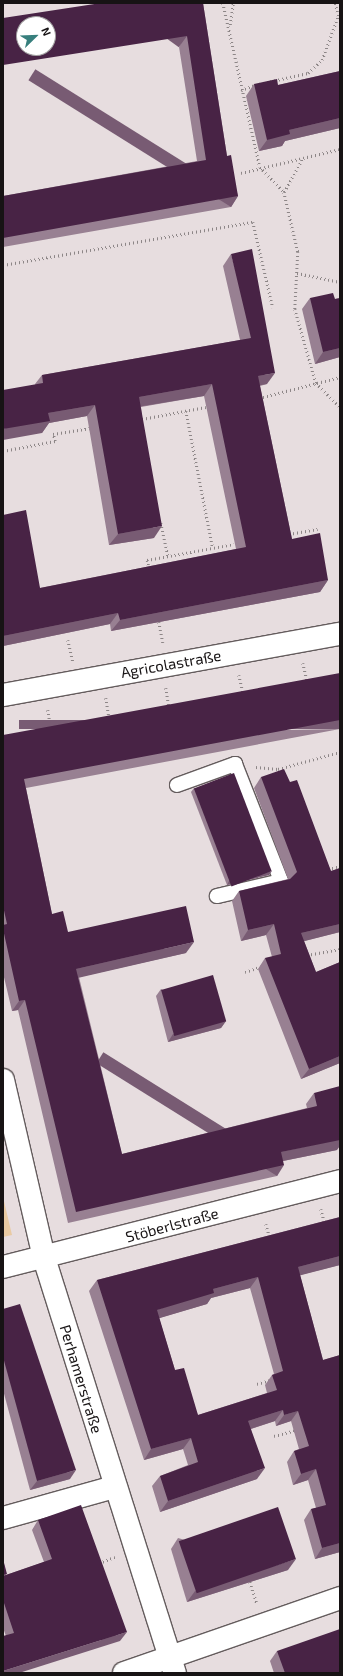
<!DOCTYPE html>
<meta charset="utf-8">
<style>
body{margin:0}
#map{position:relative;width:343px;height:1676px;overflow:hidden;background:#e7dddf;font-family:"Exo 2",sans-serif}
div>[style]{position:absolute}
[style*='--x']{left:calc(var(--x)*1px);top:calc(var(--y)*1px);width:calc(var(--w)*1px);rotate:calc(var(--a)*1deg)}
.green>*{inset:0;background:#e9caa3}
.path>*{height:2.5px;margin-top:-1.25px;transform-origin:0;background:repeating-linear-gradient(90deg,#8d8687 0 1px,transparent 0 4px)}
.roads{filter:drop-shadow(1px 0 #645c5d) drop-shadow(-1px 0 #645c5d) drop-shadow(0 1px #645c5d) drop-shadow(0 -1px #645c5d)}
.lane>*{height:14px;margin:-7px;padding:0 7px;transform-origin:7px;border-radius:7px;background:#fff}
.street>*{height:22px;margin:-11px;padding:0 11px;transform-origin:11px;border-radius:11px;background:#fff}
.wall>*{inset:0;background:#988092}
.shaded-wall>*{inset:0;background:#785b73;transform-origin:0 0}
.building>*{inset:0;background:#482345;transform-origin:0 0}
span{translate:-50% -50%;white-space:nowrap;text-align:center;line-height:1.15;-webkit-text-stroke:4px #fff;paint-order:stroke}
.street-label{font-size:15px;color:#171314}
.frame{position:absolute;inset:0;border:4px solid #171314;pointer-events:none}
.north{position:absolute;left:16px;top:16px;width:40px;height:40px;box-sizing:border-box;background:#fff;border:1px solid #a2a1a1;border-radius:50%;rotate:67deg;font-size:11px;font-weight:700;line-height:16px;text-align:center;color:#171314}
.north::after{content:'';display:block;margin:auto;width:14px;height:18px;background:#377f7d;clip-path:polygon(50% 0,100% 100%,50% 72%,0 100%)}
</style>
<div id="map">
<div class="green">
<div style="clip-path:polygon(3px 1197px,12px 1235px,3px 1237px)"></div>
</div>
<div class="path">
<div style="--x:223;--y:3;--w:168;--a:77.3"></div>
<div style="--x:260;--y:167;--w:35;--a:46"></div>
<div style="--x:284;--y:192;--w:62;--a:76.9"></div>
<div style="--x:298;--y:252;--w:57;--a:93"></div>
<div style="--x:295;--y:309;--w:77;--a:74.2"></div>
<div style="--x:316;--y:383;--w:34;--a:45"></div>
<div style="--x:230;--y:25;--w:22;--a:-82"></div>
<div style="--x:259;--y:84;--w:50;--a:-12.7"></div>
<div style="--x:308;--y:73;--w:19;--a:-43"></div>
<div style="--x:322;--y:60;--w:47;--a:-70"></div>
<div style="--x:338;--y:16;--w:13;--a:-103"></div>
<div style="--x:241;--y:90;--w:15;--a:-20"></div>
<div style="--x:241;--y:173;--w:102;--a:-13.6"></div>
<div style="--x:284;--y:192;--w:38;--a:-61"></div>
<div style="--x:3;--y:265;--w:254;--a:-9.8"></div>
<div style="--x:253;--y:222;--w:88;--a:76.9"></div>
<div style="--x:297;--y:273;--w:44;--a:11.8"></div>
<div style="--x:259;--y:398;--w:84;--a:-14.5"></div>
<div style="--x:186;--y:411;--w:140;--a:78.9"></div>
<div style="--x:142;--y:419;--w:65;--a:-10.6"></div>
<div style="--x:3;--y:451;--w:53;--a:-10.9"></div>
<div style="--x:55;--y:441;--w:7;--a:-106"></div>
<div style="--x:53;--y:434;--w:37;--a:-9"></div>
<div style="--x:161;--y:523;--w:34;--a:78"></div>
<div style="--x:289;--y:534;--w:29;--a:-10"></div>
<div style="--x:149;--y:569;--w:9;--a:-103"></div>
<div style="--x:147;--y:560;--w:88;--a:-10.4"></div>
<div style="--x:159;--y:622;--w:21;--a:79"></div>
<div style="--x:68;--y:640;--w:22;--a:77"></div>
<div style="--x:303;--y:663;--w:18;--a:77"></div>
<div style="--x:239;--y:675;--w:18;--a:77"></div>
<div style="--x:166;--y:688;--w:19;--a:81"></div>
<div style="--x:106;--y:698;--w:19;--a:81"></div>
<div style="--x:48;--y:710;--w:19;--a:81"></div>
<div style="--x:256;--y:767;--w:22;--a:5"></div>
<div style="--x:278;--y:769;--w:64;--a:-15.3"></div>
<div style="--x:328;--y:869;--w:12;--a:-14"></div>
<div style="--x:307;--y:955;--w:34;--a:-10"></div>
<div style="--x:245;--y:972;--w:18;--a:-19"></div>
<div style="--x:321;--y:1209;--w:16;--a:75"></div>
<div style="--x:266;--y:1224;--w:15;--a:74"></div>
<div style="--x:257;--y:1384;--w:14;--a:-17"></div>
<div style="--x:274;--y:1436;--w:24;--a:-15"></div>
<div style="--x:99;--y:1563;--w:17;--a:-21"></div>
<div style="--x:250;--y:1582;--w:22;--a:72"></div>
</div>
<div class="roads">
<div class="lane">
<div style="--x:177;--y:785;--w:62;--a:-19.9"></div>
<div style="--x:235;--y:764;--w:126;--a:68.5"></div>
<div style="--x:281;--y:881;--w:66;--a:166.8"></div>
</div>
<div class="street">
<div style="--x:3;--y:695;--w:342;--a:-10.3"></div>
<div style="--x:3;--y:1080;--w:183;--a:77"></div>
<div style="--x:44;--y:1258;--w:435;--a:72.5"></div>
<div style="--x:3;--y:1267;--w:348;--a:-14.3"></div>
<div style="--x:3;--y:1518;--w:115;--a:-15.6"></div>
<div style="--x:124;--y:1673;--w:229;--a:-19.1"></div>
</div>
</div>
<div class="wall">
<div style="clip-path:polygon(203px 3px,227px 156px,238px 196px,231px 207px,3px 247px,3px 196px,197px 161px,179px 47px)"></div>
<div style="clip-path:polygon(340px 71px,340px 128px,285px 141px,282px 146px,259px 151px,246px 96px,254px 84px,278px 85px)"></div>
<div style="clip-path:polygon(231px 254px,267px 384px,260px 386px,292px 539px,328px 580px,320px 592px,111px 631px,110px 624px,3px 646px,3px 515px,40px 588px,236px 549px,204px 396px,141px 407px,154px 538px,109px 545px,87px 416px,49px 423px,42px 433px,35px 384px,42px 375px,240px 340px,223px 266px)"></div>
<div style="clip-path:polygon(310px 298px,335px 299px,340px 298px,340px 357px,315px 364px,302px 309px)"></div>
<div style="clip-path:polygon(340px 729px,26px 788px,52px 914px,68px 932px,186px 953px,79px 977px,122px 1154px,307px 1108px,306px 1104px,314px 1093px,337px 1150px,283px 1161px,277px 1176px,68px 1223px,18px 1010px,12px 1011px,3px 973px,3px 735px)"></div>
<div style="clip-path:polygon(261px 777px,290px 782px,331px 871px,340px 868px,340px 932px,304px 941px,316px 972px,340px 962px,340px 1063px,301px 1079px,258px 969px,265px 958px,272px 957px,266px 935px,241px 941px,232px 901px,239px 891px,288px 879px,254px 788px)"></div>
<div style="clip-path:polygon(194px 788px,269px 875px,227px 885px,191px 792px)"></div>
<div style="clip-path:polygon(161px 989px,226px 1021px,221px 1028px,168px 1042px,156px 996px)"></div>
<div style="clip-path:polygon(evenodd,340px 1217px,340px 1265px,300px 1275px,323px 1360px,340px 1355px,340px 1552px,315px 1559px,304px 1520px,311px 1509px,316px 1508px,308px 1480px,293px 1485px,287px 1462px,294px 1451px,299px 1449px,291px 1421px,276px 1426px,275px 1421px,251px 1429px,257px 1479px,160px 1512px,152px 1486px,160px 1476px,188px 1465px,183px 1449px,144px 1460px,89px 1291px,97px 1280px,340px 1217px,250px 1288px,274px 1374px,272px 1375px,265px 1385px,267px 1393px,198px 1415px,175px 1370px,159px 1318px,207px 1304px,211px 1298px,250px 1288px)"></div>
<div style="clip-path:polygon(3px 1309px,70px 1479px,30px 1490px,3px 1390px)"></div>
<div style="clip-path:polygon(38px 1520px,120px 1641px,6px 1636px,3px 1628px,3px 1559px,6px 1575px,44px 1562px,32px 1530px)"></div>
<div style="clip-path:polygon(178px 1538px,288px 1570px,187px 1602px,171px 1549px)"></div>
<div style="clip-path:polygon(277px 1651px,340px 1673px,274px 1673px,270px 1661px)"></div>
</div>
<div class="shaded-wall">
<div style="left:187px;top:36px;width:14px;height:186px;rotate:126deg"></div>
<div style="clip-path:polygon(340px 118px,340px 128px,285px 141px,282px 146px,259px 151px,267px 140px,289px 130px)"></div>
<div style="left:238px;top:196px;width:13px;height:239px;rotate:122deg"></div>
<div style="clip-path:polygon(340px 348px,340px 357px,315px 364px,323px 352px)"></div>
<div style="clip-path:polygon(275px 373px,267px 384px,250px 387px,258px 376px)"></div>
<div style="clip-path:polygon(212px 384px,204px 396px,131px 408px,139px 397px)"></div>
<div style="clip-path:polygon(95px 405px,87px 416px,49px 423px,42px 433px,3px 440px,3px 429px,48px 413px)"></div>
<div style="clip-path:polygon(162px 526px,154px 538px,109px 545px,118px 534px)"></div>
<div style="clip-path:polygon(328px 580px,320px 592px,111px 631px,120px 620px)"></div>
<div style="clip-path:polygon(118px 613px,110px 624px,3px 646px,3px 636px)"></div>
<div style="left:340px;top:720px;width:9px;height:321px;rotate:90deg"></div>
<div style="clip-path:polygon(272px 871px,269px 875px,227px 885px,229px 881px)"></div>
<div style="clip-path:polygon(274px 924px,266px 935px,241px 941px,248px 930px)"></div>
<div style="clip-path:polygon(340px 924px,340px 932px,293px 944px,301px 933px)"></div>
<div style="clip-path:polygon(194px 942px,186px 953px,69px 980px,76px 969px)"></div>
<div style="clip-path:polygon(25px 1000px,18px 1010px,12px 1011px,19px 1001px)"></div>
<div style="clip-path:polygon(226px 1021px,221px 1028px,168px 1042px,173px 1034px)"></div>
<div style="clip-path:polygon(340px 1056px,340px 1063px,301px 1079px,309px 1069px)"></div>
<div style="clip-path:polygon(340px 1139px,340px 1146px,337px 1150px,273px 1163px,281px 1152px)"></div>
<div style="left:284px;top:1165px;width:13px;height:213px;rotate:122deg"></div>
<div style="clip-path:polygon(340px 1256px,340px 1265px,290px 1278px,298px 1267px)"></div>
<div style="clip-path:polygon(258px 1277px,250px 1288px,211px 1298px,207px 1304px,150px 1321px,157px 1310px,213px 1289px)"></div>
<div style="clip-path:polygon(283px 1410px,275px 1421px,241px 1432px,248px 1421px)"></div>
<div style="clip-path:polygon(298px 1411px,291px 1421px,276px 1426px,284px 1415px)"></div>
<div style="clip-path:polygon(191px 1438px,183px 1449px,144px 1460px,151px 1449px)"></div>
<div style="clip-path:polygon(265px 1468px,257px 1479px,160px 1512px,168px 1501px)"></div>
<div style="clip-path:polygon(316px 1469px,308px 1480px,293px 1485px,301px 1474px)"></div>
<div style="clip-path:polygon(76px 1470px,70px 1479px,30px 1490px,37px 1481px)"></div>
<div style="clip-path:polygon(340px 1543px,340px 1552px,315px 1559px,322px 1548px)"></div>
<div style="clip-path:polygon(296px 1559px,288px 1570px,187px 1602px,195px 1591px)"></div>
<div style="clip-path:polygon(127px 1632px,120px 1641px,19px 1673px,3px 1673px,3px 1671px)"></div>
</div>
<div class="building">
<div style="clip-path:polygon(evenodd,101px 3px,203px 3px,227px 156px,231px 155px,238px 196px,3px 238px,3px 196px,206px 160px,187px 36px,3px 65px,3px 18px,101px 3px,24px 24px,48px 24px,48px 48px,24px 48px,24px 24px)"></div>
<div style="clip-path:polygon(340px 71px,340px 118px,289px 130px,290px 134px,267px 140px,254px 84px,277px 79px,278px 85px)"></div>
<div style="clip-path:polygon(252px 249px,275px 373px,258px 376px,292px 539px,320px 533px,328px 580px,120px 620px,118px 613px,3px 636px,3px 515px,26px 510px,40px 588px,246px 547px,212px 384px,139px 397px,162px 526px,118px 534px,95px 405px,48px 413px,50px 421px,3px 429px,3px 390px,43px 383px,42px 375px,251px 338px,231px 254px)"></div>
<div style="clip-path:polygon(333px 293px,335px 299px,340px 298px,340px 348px,323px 352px,310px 298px)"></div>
<div style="clip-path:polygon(340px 673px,340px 720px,24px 779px,52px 914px,63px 911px,68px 932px,186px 906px,194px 942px,76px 969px,122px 1154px,317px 1106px,314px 1093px,340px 1086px,340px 1140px,281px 1152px,284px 1165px,76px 1212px,25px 1000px,19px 1001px,3px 929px,3px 925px,7px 924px,3px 906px,3px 735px)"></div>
<div style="clip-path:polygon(284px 769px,290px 782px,297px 780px,331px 871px,340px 868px,340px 924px,301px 933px,316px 972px,340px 962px,340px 1056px,309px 1069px,265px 958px,281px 954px,274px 924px,248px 930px,239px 891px,290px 879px,297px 872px,261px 777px)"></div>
<div style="left:234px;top:773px;width:105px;height:43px;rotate:69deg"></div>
<div style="left:213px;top:975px;width:48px;height:54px;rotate:74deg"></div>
<div style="clip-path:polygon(evenodd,340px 1217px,340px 1256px,298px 1267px,323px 1360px,340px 1355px,340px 1398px,339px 1399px,340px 1403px,340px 1543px,322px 1548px,311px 1509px,326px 1505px,316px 1469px,301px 1474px,294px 1451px,309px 1446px,298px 1411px,284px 1415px,283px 1410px,248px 1421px,265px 1468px,168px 1501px,160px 1476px,198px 1462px,191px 1438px,151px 1449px,97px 1280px,340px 1217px,258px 1277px,283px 1371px,272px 1375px,277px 1390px,198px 1415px,184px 1368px,175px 1370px,157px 1310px,214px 1293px,213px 1289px,258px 1277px)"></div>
<div style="clip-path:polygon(20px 1304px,76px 1470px,37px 1481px,3px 1357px,3px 1309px)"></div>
<div style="clip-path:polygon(81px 1505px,127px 1632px,3px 1671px,3px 1636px,14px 1633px,3px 1600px,3px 1576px,52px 1559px,38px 1520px)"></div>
<div style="left:278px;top:1507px;width:55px;height:105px;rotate:71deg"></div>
<div style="clip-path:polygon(3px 1559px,7px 1574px,3px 1575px)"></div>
<div style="clip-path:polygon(340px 1629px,340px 1673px,285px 1673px,277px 1651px)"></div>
</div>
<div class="street-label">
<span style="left:171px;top:664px;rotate:-10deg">Agricolastraße</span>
<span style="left:172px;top:1225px;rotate:-15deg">Stöberlstraße</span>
<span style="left:81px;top:1379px;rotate:73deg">Perhamerstraße</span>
</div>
<div class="frame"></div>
<div class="north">N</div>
</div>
